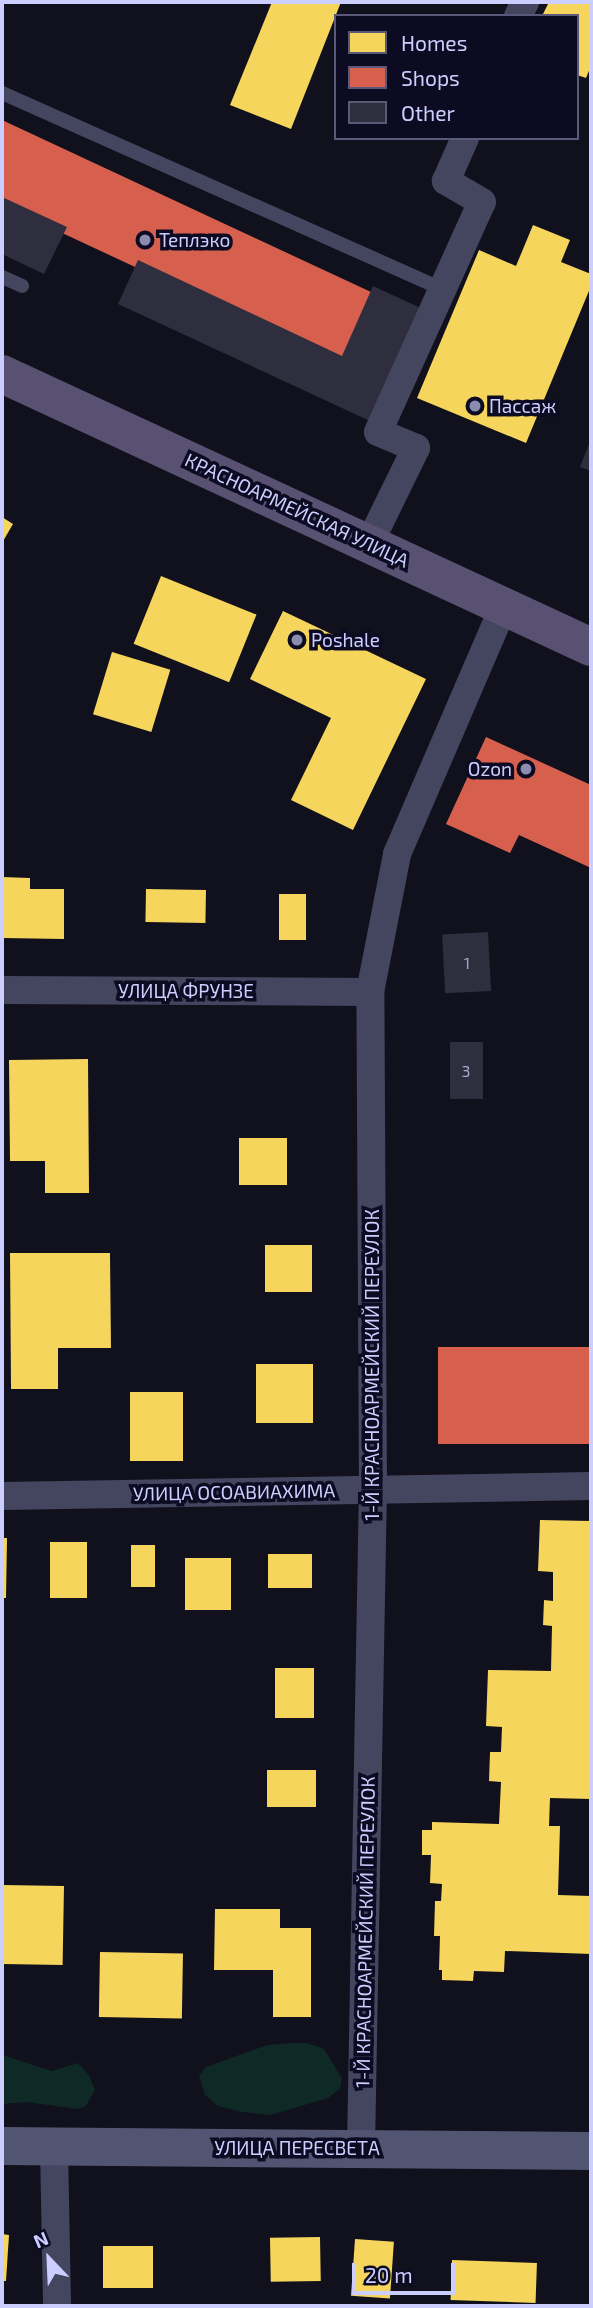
<!DOCTYPE html>
<meta charset="utf-8">
<style>
body{margin:0}
#map{position:relative;width:593px;height:2308px;overflow:hidden;background:#11101d;font-family:"Exo 2",sans-serif}
div>[style]{position:absolute}
[style*='--x']{left:calc(var(--x)*1px);top:calc(var(--y)*1px);width:calc(var(--w)*1px);rotate:calc(var(--a)*1deg)}
.green>*{inset:0;background:#0e2926}
.homes>*{inset:0;background:#f6d55c;transform-origin:0 0}
.shops>*{inset:0;background:#d6604d;transform-origin:0 0}
.building>*{inset:0;background:#2e2e3f;transform-origin:0 0}
.lane>*{height:14px;margin:-7px;padding:0 7px;transform-origin:7px;border-radius:7px;background:#44465f}
.street>*{height:28px;margin:-14px;padding:0 14px;transform-origin:14px;border-radius:14px;background:#44465f}
.secondary>*{height:38px;margin:-19px;padding:0 19px;transform-origin:19px;border-radius:19px;background:#525571}
.primary>*{height:38px;margin:-19px;padding:0 19px;transform-origin:19px;border-radius:19px;background:#585171}
.dots>*{width:19px;height:19px;translate:-50% -50%;box-sizing:border-box;border:4px solid #0c0b22;border-radius:50%}
span{translate:-50% -50%;white-space:nowrap;text-align:center;line-height:1.15;-webkit-text-stroke:7px #0c0b22;paint-order:stroke}
.number-label{font-size:16px;color:#a4a6cf}
.number-label span{-webkit-text-stroke-width:0}
.poi-label{font-size:19px;color:#ccceff}
.left{translate:0 -50%;text-align:left}
.right{translate:-100% -50%;text-align:right}
.street-label{font-size:19px;color:#ccceff}
.frame{position:absolute;inset:0;border:4px solid #ccceff;pointer-events:none}
.legend{position:absolute;left:334px;top:14px;width:245px;height:126px;box-sizing:border-box;background:#0c0b22;border:2px solid #59597a;margin:0;padding:9px 12px;list-style:none;font-size:21px;color:#ccceff}
.legend li{display:flex;align-items:center;gap:14px;height:35px}
.legend b{width:35px;border:2px solid #59597a}
.north{position:absolute;left:14px;top:2224px;width:70px;height:70px;-webkit-text-stroke:5px #0c0b22;paint-order:stroke;rotate:337deg;font-size:19px;font-weight:700;line-height:28px;text-align:center;color:#ccceff}
.north::after{content:'';display:block;margin:auto;width:24px;height:32px;background:#ccceff;clip-path:polygon(50% 0,100% 100%,50% 72%,0 100%)}
.scale{position:absolute;left:352px;top:2263px;width:103px;height:32px;box-sizing:border-box;border:4px solid #ccceff;border-top:0;padding-left:9px;font-size:21px;line-height:24px;white-space:nowrap;color:#ccceff;-webkit-text-stroke:5px #0c0b22;paint-order:stroke}
</style>
<div id="map">
<div class="green">
<div style="clip-path:polygon(291px 2043px,307px 2043px,324px 2049px,342px 2078px,340px 2089px,328px 2098px,271px 2115px,242px 2112px,218px 2106px,205px 2095px,199px 2076px,206px 2067px,267px 2045px)"></div>
<div style="clip-path:polygon(2px 2055px,52px 2071px,78px 2063px,89px 2075px,95px 2090px,86px 2106px,78px 2109px,26px 2102px,2px 2104px)"></div>
</div>
<div class="homes">
<div style="clip-path:polygon(272px 2px,341px 2px,291px 129px,230px 105px)"></div>
<div style="clip-path:polygon(549px 2px,591px 2px,591px 66px,586px 78px,577px 75px,577px 16px,542px 16px)"></div>
<div style="clip-path:polygon(533px 225px,570px 240px,561px 262px,591px 274px,591px 286px,526px 443px,417px 398px,479px 250px,516px 266px)"></div>
<div style="clip-path:polygon(2px 517px,13px 524px,2px 543px)"></div>
<div style="left:161px;top:576px;width:103px;height:73px;rotate:22deg"></div>
<div style="clip-path:polygon(283px 611px,426px 679px,353px 830px,291px 800px,331px 718px,250px 679px)"></div>
<div style="left:112px;top:652px;width:61px;height:65px;rotate:17deg"></div>
<div style="clip-path:polygon(2px 877px,30px 878px,30px 889px,64px 889px,64px 939px,2px 938px)"></div>
<div style="left:146px;top:889px;width:60px;height:33px;rotate:1deg"></div>
<div style="left:279px;top:894px;width:27px;height:46px"></div>
<div style="clip-path:polygon(88px 1059px,89px 1193px,45px 1193px,45px 1161px,10px 1161px,9px 1060px)"></div>
<div style="left:239px;top:1138px;width:48px;height:47px"></div>
<div style="left:265px;top:1245px;width:47px;height:47px"></div>
<div style="clip-path:polygon(10px 1253px,110px 1253px,111px 1348px,58px 1348px,58px 1389px,11px 1389px)"></div>
<div style="left:256px;top:1364px;width:57px;height:59px"></div>
<div style="left:130px;top:1392px;width:53px;height:69px"></div>
<div style="clip-path:polygon(540px 1520px,591px 1521px,591px 1799px,550px 1798px,549px 1826px,560px 1826px,558px 1895px,591px 1896px,591px 1954px,505px 1951px,504px 1972px,474px 1971px,473px 1981px,442px 1980px,442px 1970px,439px 1970px,440px 1936px,434px 1936px,435px 1901px,441px 1901px,442px 1884px,430px 1883px,431px 1855px,422px 1855px,422px 1830px,432px 1830px,432px 1822px,499px 1824px,501px 1782px,489px 1781px,490px 1752px,501px 1752px,502px 1727px,486px 1726px,488px 1670px,551px 1671px,552px 1626px,543px 1625px,544px 1600px,553px 1601px,553px 1572px,538px 1571px)"></div>
<div style="clip-path:polygon(2px 1538px,7px 1538px,6px 1598px,2px 1598px)"></div>
<div style="left:50px;top:1542px;width:37px;height:56px"></div>
<div style="left:131px;top:1545px;width:24px;height:42px"></div>
<div style="left:268px;top:1554px;width:44px;height:34px"></div>
<div style="left:185px;top:1558px;width:46px;height:52px"></div>
<div style="left:275px;top:1668px;width:39px;height:50px"></div>
<div style="left:267px;top:1770px;width:49px;height:37px"></div>
<div style="left:3px;top:1885px;width:61px;height:79px;rotate:1deg"></div>
<div style="clip-path:polygon(215px 1909px,280px 1909px,280px 1928px,311px 1928px,311px 2017px,273px 2017px,273px 1970px,214px 1970px)"></div>
<div style="left:100px;top:1952px;width:83px;height:65px;rotate:1deg"></div>
<div style="clip-path:polygon(2px 2234px,9px 2235px,6px 2281px,2px 2281px)"></div>
<div style="left:320px;top:2237px;width:44px;height:50px;rotate:89deg"></div>
<div style="left:355px;top:2239px;width:39px;height:57px;rotate:4deg"></div>
<div style="left:153px;top:2246px;width:42px;height:50px;rotate:90deg"></div>
<div style="left:452px;top:2260px;width:85px;height:40px;rotate:2deg"></div>
</div>
<div class="shops">
<div style="left:2px;top:120px;width:409px;height:77px;rotate:25deg"></div>
<div style="clip-path:polygon(486px 737px,591px 785px,591px 868px,519px 835px,510px 853px,446px 824px)"></div>
<div style="left:591px;top:1347px;width:97px;height:153px;rotate:90deg"></div>
</div>
<div class="building">
<div style="clip-path:polygon(2px 197px,67px 227px,44px 274px,2px 254px)"></div>
<div style="clip-path:polygon(138px 260px,342px 356px,373px 286px,423px 309px,370px 421px,118px 304px)"></div>
<div style="clip-path:polygon(591px 439px,591px 471px,580px 467px)"></div>
<div style="left:488px;top:932px;width:59px;height:46px;rotate:87deg"></div>
<div style="left:450px;top:1042px;width:33px;height:57px"></div>
</div>
<div class="lane">
<div style="--x:2;--y:93;--w:482;--a:24"></div>
<div style="--x:2;--y:277;--w:22;--a:24"></div>
</div>
<div class="street">
<div style="--x:518;--y:16;--w:16;--a:-63"></div>
<div style="--x:369;--y:544;--w:107;--a:-63.9"></div>
<div style="--x:416;--y:448;--w:41;--a:-157.2"></div>
<div style="--x:378;--y:432;--w:252;--a:-65.7"></div>
<div style="--x:482;--y:202;--w:42;--a:-149.7"></div>
<div style="--x:446;--y:181;--w:47;--a:-66.2"></div>
<div style="--x:2;--y:990;--w:368;--a:0.3"></div>
<div style="--x:2;--y:1496;--w:589;--a:-0.97"></div>
<div style="--x:54;--y:2147;--w:159;--a:88.9"></div>
<div style="--x:361;--y:2148;--w:658;--a:-88.96"></div>
<div style="--x:373;--y:1490;--w:498;--a:-90.3"></div>
<div style="--x:370;--y:992;--w:141;--a:-78.9"></div>
<div style="--x:397;--y:854;--w:270;--a:-66.7"></div>
</div>
<div class="secondary">
<div style="--x:2;--y:2146;--w:589;--a:0.49"></div>
</div>
<div class="primary">
<div style="--x:2;--y:374;--w:649;--a:24.87"></div>
</div>
<div class="dots">
<div style="left:145px;top:240px;background:#8b8cb0"></div>
<div style="left:475px;top:406px;background:#8b8cb0"></div>
<div style="left:297px;top:640px;background:#8b8cb0"></div>
<div style="left:526px;top:769px;background:#8b8cb0"></div>
</div>
<div class="number-label">
<span style="left:467px;top:963px">1</span>
<span style="left:466px;top:1071px">3</span>
</div>
<div class="poi-label">
<span class="left" style="left:159px;top:240px">Теплэко</span>
<span class="left" style="left:489px;top:406px">Пассаж</span>
<span class="left" style="left:311px;top:640px">Poshale</span>
<span class="right" style="left:512px;top:769px">Ozon</span>
</div>
<div class="street-label">
<span style="left:297px;top:510px;rotate:25deg">КРАСНОАРМЕЙСКАЯ УЛИЦА</span>
<span style="left:186px;top:991px">УЛИЦА ФРУНЗЕ</span>
<span style="left:372px;top:1365px;rotate:-90deg">1-Й КРАСНОАРМЕЙСКИЙ ПЕРЕУЛОК</span>
<span style="left:234px;top:1492px;rotate:-1deg">УЛИЦА ОСОАВИАХИМА</span>
<span style="left:365px;top:1932px;rotate:-89deg">1-Й КРАСНОАРМЕЙСКИЙ ПЕРЕУЛОК</span>
<span style="left:297px;top:2148px">УЛИЦА ПЕРЕСВЕТА</span>
</div>
<div class="frame"></div>
<ul class="legend">
<li><b style="height:19px;background:#f6d55c"></b>Homes</li>
<li><b style="height:19px;background:#d6604d"></b>Shops</li>
<li><b style="height:19px;background:#2e2e3f"></b>Other</li>
</ul>
<div class="north">N</div>
<div class="scale">20 m</div>
</div>
